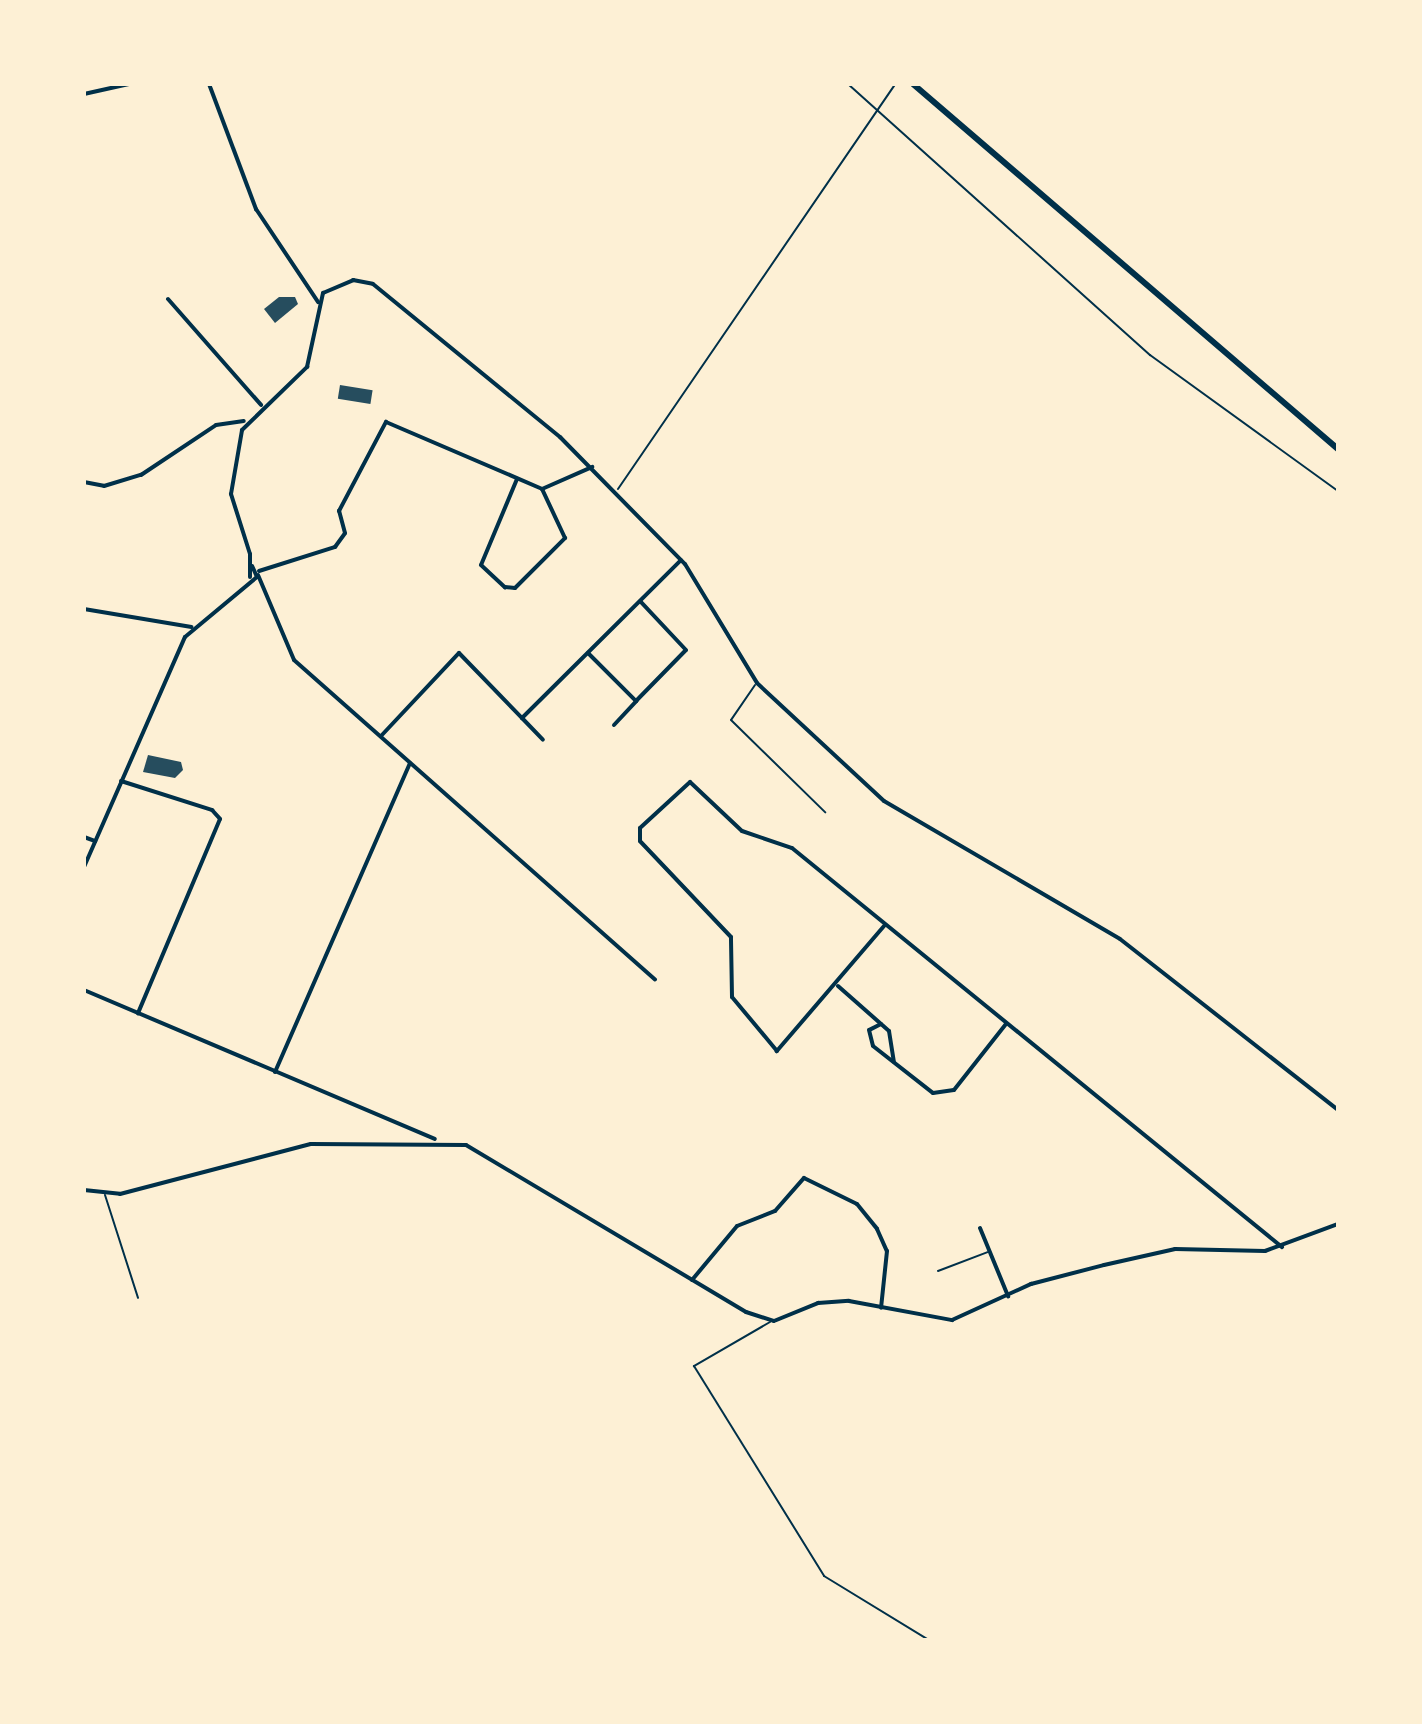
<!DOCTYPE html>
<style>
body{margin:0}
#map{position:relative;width:1422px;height:1724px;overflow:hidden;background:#fdf0d5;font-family:"Fira Sans Condensed",sans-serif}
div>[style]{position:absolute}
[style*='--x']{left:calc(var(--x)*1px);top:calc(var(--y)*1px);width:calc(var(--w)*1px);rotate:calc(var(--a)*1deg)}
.building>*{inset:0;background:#264d5e;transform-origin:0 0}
.path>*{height:2px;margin:-1px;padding:0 1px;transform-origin:1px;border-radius:1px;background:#003049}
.service>*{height:2px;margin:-1px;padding:0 1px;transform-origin:1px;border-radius:1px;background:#003049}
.minor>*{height:4px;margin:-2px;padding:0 2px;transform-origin:2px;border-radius:2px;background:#003049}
.tertiary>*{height:4px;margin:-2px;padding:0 2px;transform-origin:2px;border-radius:2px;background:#003049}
.primary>*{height:6px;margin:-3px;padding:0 3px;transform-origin:3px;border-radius:3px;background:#003049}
span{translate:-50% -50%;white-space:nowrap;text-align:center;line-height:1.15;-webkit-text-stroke:8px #fdf0d5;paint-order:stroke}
.frame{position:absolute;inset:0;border:86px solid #fdf0d5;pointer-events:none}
</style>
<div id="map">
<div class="building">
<div style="clip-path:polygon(279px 297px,295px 297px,298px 304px,275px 323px,264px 309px)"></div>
<div style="left:340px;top:385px;width:33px;height:14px;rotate:9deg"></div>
<div style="clip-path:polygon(148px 755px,181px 762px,183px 770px,175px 778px,143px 772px)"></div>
</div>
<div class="path">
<div style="--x:848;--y:84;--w:406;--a:41.9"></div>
<div style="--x:1150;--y:355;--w:232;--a:35.9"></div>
<div style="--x:618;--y:489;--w:491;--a:-55.6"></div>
</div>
<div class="service">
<div style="--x:755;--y:685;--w:42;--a:124.4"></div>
<div style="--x:731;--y:720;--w:132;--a:44.4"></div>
<div style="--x:105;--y:1195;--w:108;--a:72.2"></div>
<div style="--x:938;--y:1271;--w:53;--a:-20.8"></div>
<div style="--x:770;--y:1322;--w:88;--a:149.9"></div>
<div style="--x:694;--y:1366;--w:247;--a:58.2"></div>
<div style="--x:824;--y:1576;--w:123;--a:31.4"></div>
</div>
<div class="minor">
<div style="--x:168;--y:299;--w:141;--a:48.7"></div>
<div style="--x:517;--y:479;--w:93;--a:112.7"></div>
<div style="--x:481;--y:565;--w:33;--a:43"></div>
<div style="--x:505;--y:587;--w:10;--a:6"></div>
<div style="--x:515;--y:588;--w:71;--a:-45"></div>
<div style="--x:565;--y:538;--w:54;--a:-115.1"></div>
<div style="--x:84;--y:482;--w:20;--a:11"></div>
<div style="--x:104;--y:486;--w:39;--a:-17"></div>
<div style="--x:141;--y:475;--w:90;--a:-33.7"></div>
<div style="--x:216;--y:425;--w:28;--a:-8"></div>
<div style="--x:259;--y:571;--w:80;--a:-17.5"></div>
<div style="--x:335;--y:547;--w:17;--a:-54"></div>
<div style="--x:345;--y:533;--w:23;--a:-105"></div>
<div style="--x:339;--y:511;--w:101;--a:-62.2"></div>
<div style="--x:386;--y:422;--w:170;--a:23.2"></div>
<div style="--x:542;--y:489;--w:55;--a:-23.7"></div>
<div style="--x:258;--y:575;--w:92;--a:67"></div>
<div style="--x:294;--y:660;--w:482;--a:41.5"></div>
<div style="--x:84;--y:609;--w:109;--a:9.5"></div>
<div style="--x:588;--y:653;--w:68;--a:45"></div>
<div style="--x:636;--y:701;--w:71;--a:-45.6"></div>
<div style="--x:686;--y:650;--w:67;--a:-133.2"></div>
<div style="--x:522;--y:718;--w:30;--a:46"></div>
<div style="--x:614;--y:725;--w:33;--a:-47"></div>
<div style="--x:381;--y:736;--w:114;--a:-46.8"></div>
<div style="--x:459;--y:653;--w:91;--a:45.9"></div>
<div style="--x:522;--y:718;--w:224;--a:-44.8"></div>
<div style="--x:121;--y:781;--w:96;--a:17.7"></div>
<div style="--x:212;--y:810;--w:12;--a:48"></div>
<div style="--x:220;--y:819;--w:211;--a:112.9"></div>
<div style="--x:84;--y:837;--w:12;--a:20"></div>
<div style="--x:884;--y:926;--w:165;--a:130.6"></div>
<div style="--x:777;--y:1051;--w:70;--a:-129.8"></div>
<div style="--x:732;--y:997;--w:60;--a:-91"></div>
<div style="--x:731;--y:937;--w:132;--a:-133.5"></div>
<div style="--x:640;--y:841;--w:13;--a:-90"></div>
<div style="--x:640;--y:828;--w:68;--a:-42.6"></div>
<div style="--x:690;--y:782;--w:71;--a:43.3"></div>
<div style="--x:742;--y:831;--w:53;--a:18.8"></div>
<div style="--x:792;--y:848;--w:632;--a:39.16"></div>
<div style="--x:838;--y:986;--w:68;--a:41.4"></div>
<div style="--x:889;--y:1031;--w:31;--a:81"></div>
<div style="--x:84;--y:990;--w:381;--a:23"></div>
<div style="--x:881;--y:1024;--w:13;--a:153"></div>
<div style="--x:869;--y:1030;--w:16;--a:76"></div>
<div style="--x:873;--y:1046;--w:76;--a:38.1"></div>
<div style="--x:933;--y:1093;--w:21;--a:-8"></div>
<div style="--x:954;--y:1090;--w:84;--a:-51.8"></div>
<div style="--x:275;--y:1072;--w:337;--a:-66.4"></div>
<div style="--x:84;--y:1190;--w:36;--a:6"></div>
<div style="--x:120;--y:1194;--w:197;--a:-14.7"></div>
<div style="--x:311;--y:1144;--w:155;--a:0.4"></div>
<div style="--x:466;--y:1145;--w:326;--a:30.8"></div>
<div style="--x:746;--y:1312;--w:29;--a:18"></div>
<div style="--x:774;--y:1321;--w:48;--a:-22.2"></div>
<div style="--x:818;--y:1303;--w:31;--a:-4"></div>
<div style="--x:849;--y:1301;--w:105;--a:10.5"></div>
<div style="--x:952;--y:1320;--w:87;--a:-24.5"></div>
<div style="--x:1031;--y:1284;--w:75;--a:-14.6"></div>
<div style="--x:1104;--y:1265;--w:73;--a:-12.7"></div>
<div style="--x:1175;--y:1249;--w:90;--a:1.3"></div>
<div style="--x:1265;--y:1251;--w:78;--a:-20.3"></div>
<div style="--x:980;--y:1228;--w:74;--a:67.6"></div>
<div style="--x:692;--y:1280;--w:70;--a:-50.2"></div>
<div style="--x:737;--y:1226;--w:41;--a:-21.5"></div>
<div style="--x:775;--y:1211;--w:44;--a:-48.7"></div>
<div style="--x:804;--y:1178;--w:59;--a:26.1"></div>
<div style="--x:857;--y:1204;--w:32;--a:51"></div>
<div style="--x:877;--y:1229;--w:24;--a:66"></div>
<div style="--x:887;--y:1251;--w:57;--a:96"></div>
</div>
<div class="tertiary">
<div style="--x:209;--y:84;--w:134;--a:69.4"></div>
<div style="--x:256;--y:209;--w:112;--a:56.3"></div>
<div style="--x:84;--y:94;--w:46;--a:-12.5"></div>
<div style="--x:323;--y:293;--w:33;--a:-23"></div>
<div style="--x:353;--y:280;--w:20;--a:11"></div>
<div style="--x:373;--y:284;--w:242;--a:39.3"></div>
<div style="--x:560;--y:437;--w:178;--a:45.5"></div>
<div style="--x:685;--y:564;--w:139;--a:58.8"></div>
<div style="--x:757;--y:683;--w:173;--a:42.9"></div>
<div style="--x:884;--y:801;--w:273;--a:30.3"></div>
<div style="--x:1120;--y:939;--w:277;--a:38.1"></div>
<div style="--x:250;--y:577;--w:23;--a:-90"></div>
<div style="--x:250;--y:554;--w:63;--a:-107.6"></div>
<div style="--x:231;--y:494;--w:65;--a:-80.2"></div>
<div style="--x:242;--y:430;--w:91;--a:-44.1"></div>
<div style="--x:307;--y:367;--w:76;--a:-77.8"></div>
<div style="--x:84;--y:867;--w:251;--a:-66.3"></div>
<div style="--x:185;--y:637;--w:94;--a:-39.8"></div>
<div style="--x:257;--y:577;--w:12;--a:-114"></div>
</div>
<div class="primary">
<div style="--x:913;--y:84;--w:560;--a:40.66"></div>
</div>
<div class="frame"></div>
</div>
